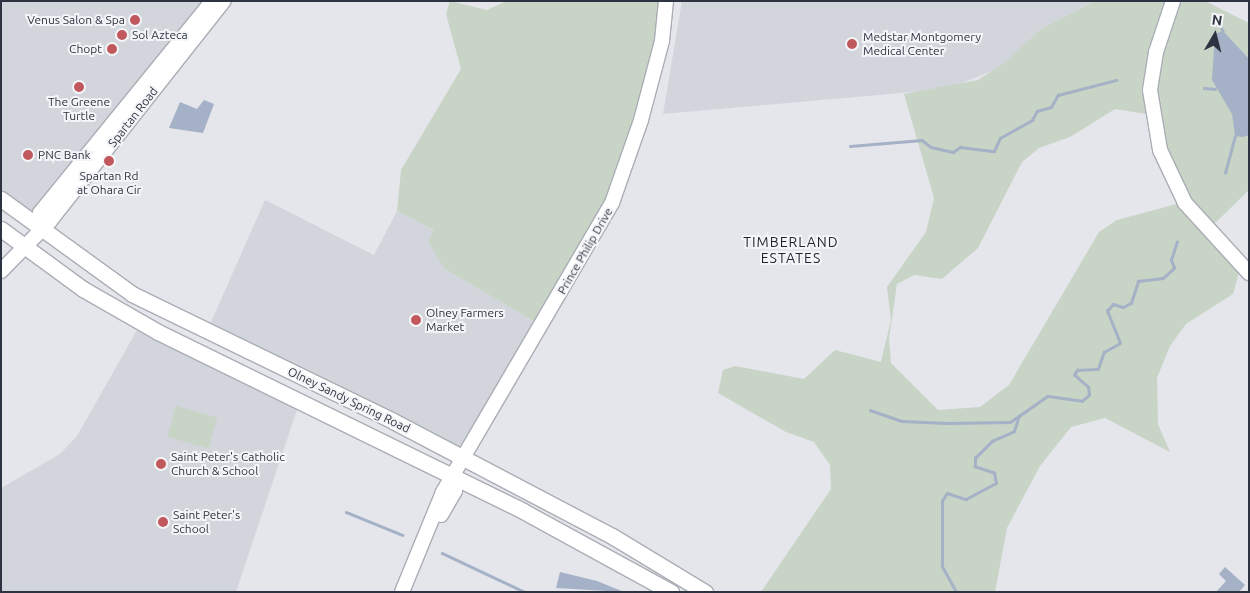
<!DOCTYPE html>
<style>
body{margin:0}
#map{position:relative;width:1250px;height:593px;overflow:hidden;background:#e4e6eb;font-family:Ubuntu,sans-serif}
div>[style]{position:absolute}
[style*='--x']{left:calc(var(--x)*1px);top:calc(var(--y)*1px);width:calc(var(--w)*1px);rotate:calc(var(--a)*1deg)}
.built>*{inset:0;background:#d3d5dc}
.green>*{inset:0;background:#c8d4c6;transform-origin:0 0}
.water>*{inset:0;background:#a4b1c6}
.stream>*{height:2.5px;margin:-1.25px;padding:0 1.25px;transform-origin:1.25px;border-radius:1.25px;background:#a4b1c6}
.roads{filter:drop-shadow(1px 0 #aaadb5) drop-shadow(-1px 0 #aaadb5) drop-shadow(0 1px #aaadb5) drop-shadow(0 -1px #aaadb5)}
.secondary>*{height:14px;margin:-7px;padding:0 7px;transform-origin:7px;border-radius:7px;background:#fff}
.primary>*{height:15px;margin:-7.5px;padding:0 7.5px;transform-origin:7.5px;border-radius:7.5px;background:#fff}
.dots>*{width:14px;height:14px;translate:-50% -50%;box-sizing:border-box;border:2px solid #f4f5f8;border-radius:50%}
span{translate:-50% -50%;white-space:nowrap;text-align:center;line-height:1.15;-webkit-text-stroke:4px #f4f5f8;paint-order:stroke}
.poi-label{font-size:12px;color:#2e3341}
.right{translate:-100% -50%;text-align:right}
.left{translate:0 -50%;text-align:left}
.street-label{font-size:12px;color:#2e3341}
.neighbourhood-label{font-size:14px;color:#1f2432;letter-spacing:1px}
.frame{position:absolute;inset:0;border:2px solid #2e3341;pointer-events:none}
.north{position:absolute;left:1190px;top:10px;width:50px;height:50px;-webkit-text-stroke:4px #f4f5f8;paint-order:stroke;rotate:8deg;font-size:14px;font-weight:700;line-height:20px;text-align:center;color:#2e3341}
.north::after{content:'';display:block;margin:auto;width:18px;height:22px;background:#2e3341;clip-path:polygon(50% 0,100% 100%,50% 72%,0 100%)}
</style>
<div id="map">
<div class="built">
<div style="clip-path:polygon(1px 1px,218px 1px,38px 229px,1px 199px)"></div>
<div style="clip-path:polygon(682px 1px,1095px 1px,1041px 29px,1007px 65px,947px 89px,663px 114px)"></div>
<div style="clip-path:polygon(265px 200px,374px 255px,397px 211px,434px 230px,445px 269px,542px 326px,464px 459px,207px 331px)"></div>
<div style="clip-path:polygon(141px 323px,300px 401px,236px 592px,1px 592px,1px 488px,60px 454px,77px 436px)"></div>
</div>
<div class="green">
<div style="clip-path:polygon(450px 1px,487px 10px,507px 1px,666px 1px,630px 158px,542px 326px,445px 269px,428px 241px,434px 230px,397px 211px,401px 170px,461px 69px,446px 14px)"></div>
<div style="clip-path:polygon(evenodd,1095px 1px,1205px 1px,1249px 23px,1249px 190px,1208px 230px,1241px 265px,1233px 294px,1186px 324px,1170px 346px,1157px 378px,1158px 424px,1170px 452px,1105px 418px,1071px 427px,1040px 466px,1007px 528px,995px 592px,761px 592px,831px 489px,830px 465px,814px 442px,786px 432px,718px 393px,723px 370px,735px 366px,804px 379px,835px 350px,881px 362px,891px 320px,887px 287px,926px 232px,934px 198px,904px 94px,978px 80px,1006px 62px,1041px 29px,1095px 1px,1115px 109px,1152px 115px,1184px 202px,1117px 220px,1099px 232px,1009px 385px,980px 407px,938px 410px,891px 363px,889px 339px,897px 284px,914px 275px,942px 279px,978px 248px,1022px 162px,1039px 148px,1070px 137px,1115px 109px)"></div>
<div style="left:176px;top:406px;width:43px;height:32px;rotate:16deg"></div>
</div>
<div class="water">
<div style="clip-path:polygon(1223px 31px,1249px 59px,1249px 135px,1243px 137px,1235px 136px,1232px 114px,1212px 80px,1215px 34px)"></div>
<div style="clip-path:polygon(204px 100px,214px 104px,203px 133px,169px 128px,180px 102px,197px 109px)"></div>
<div style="clip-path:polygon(1225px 567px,1245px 585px,1239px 592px,1216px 592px,1226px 581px,1219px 574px)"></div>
<div style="clip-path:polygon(560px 572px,597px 581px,624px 592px,556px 588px)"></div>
</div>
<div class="stream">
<div style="--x:1214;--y:14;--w:19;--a:62"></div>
<div style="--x:1204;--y:88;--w:11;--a:5"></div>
<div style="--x:850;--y:146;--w:72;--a:-4.8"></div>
<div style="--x:922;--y:140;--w:11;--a:38"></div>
<div style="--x:931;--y:147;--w:23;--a:13"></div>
<div style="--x:953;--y:152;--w:9;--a:-36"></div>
<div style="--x:960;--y:147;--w:34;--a:7"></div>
<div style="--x:994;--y:151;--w:14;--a:-65"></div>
<div style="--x:1000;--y:138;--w:37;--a:-29"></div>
<div style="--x:1032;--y:120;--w:10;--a:-61"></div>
<div style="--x:1037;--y:111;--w:15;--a:-16"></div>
<div style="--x:1051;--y:107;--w:14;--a:-60"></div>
<div style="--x:1058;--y:95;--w:60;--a:-14.5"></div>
<div style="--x:1225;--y:173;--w:38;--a:-75"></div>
<div style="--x:870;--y:410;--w:34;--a:19"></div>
<div style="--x:902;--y:421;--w:45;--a:2.5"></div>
<div style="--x:947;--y:423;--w:63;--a:-0.9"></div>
<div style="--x:1010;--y:422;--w:11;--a:-34"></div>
<div style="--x:346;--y:512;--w:61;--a:22"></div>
<div style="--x:442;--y:553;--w:92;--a:25.2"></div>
<div style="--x:956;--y:592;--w:29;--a:-119"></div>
<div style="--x:942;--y:567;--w:66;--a:-90"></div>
<div style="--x:942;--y:501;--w:9;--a:-58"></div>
<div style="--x:947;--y:493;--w:20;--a:18"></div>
<div style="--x:966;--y:499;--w:34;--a:-28"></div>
<div style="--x:996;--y:483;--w:10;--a:-101"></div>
<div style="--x:994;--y:473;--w:20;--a:-162"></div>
<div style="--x:975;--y:467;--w:9;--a:-90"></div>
<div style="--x:975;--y:458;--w:24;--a:-45"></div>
<div style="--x:992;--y:441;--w:24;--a:-24"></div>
<div style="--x:1014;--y:431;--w:16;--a:-72"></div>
<div style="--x:1019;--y:416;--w:35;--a:-35"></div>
<div style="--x:1048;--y:396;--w:34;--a:8"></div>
<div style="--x:1082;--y:401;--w:9;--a:-41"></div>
<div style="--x:1089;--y:395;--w:8;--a:-97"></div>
<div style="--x:1088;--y:387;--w:18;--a:-139"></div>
<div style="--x:1074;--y:375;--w:6;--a:-59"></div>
<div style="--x:1077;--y:370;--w:21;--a:-3"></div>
<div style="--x:1098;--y:369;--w:18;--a:-71"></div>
<div style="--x:1104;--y:352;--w:18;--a:-29"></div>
<div style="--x:1120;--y:343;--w:35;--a:-112"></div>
<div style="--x:1107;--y:311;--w:9;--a:-49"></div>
<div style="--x:1113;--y:304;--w:10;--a:17"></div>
<div style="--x:1123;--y:307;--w:9;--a:-27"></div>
<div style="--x:1131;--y:303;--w:23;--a:-72"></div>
<div style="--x:1138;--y:281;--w:25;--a:-7"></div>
<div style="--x:1163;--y:278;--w:15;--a:-42"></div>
<div style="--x:1174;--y:268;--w:9;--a:-111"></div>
<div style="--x:1171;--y:260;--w:19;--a:-72"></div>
</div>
<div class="roads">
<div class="secondary">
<div style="--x:1173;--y:1;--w:54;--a:108.4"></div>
<div style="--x:1156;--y:52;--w:38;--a:99"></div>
<div style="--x:1150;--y:90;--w:61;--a:80.5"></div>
<div style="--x:1160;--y:150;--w:59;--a:64.7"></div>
<div style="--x:1185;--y:203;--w:95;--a:47.6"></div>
<div style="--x:38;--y:229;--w:16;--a:-83"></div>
<div style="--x:40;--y:213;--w:273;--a:-50.9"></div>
<div style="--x:1;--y:271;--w:70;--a:-45.6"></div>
<div style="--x:50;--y:221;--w:280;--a:-51.7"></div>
<div style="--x:441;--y:515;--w:28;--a:-60"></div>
<div style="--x:455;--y:491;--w:11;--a:-100"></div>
<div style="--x:402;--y:592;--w:108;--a:-67.7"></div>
<div style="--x:443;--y:492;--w:335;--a:-59.7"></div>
<div style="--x:612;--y:203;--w:88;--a:-70.7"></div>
<div style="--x:641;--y:120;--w:82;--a:-75.1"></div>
<div style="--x:662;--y:41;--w:40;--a:-84.3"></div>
</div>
<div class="primary">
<div style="--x:1;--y:199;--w:162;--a:35.9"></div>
<div style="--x:132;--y:294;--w:290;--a:25.9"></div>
<div style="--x:393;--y:421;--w:247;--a:27.7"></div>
<div style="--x:612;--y:536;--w:109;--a:31.1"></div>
<div style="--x:1;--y:229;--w:102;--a:36.2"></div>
<div style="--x:83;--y:289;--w:86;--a:29.8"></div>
<div style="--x:158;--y:332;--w:407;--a:26.1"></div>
<div style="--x:523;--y:511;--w:169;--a:28.7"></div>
</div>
</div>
<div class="dots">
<div style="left:135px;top:20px;background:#c1585d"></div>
<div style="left:122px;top:35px;background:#c1585d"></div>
<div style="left:852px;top:44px;background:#c1585d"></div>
<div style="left:112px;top:49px;background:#c1585d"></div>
<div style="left:79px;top:87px;background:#c1585d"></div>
<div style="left:28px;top:155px;background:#c1585d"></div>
<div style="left:109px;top:161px;background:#c1585d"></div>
<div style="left:416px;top:320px;background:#c1585d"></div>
<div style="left:161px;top:464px;background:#c1585d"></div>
<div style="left:163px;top:522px;background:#c1585d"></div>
</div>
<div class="poi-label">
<span class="right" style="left:125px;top:20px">Venus Salon &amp; Spa</span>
<span class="left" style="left:132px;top:35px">Sol Azteca</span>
<span class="left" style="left:863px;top:44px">Medstar Montgomery<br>Medical Center</span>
<span class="right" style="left:102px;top:49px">Chopt</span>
<span style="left:79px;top:109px">The Greene<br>Turtle</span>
<span class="left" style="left:38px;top:155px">PNC Bank</span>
<span style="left:109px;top:183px">Spartan Rd<br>at Ohara Cir</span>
<span class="left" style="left:426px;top:320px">Olney Farmers<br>Market</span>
<span class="left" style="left:171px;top:464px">Saint Peter's Catholic<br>Church &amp; School</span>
<span class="left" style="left:173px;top:522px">Saint Peter's<br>School</span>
</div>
<div class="street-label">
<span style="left:133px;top:117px;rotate:-52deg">Spartan Road</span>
<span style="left:585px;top:251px;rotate:-60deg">Prince Philip Drive</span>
<span style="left:349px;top:400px;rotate:26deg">Olney Sandy Spring Road</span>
</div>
<div class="neighbourhood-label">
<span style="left:791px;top:250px">TIMBERLAND<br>ESTATES</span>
</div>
<div class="frame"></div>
<div class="north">N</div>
</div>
